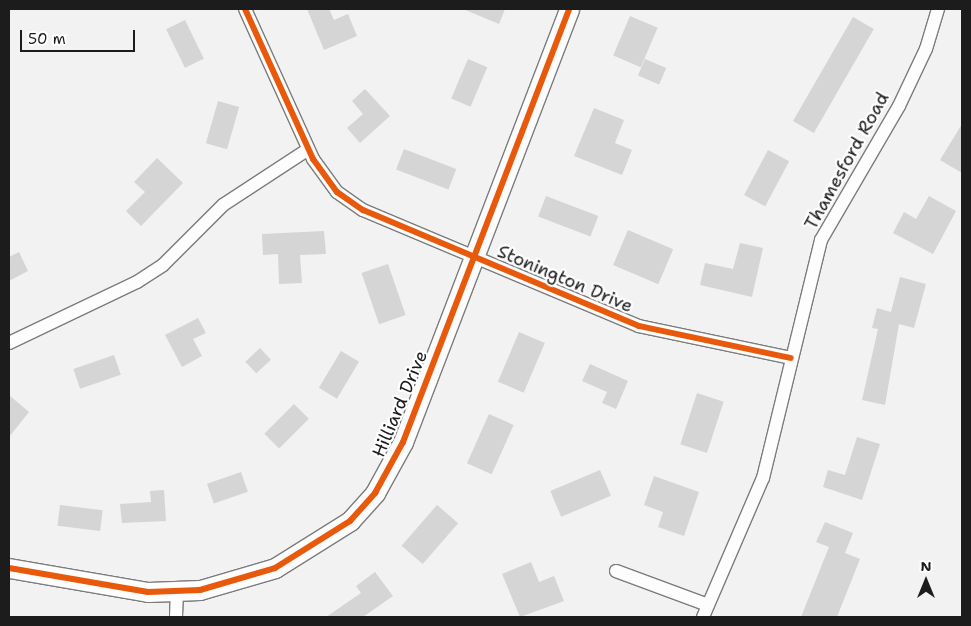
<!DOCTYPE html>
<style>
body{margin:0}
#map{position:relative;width:971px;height:626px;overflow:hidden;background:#f2f2f2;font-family:"Shantell Sans",sans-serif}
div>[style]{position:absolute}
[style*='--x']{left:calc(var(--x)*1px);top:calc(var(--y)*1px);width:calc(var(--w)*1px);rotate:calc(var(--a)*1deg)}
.building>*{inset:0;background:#d5d5d5;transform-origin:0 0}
.roads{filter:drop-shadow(1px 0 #7c7c7c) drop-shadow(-1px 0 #7c7c7c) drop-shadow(0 1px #7c7c7c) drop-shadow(0 -1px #7c7c7c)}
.street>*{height:12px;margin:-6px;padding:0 6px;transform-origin:6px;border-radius:6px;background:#fdfdfd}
.secondary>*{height:19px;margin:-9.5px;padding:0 9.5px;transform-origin:9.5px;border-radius:9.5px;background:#fdfdfd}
.cycleway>*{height:6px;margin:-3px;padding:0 3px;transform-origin:3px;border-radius:3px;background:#e8590c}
span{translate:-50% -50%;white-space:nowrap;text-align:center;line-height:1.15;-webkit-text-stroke:4.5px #fff;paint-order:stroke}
.street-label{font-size:18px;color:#1c1c1c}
.frame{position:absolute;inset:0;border:10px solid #1c1c1c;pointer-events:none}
.north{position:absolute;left:901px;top:556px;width:50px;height:50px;-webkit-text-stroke:4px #fff;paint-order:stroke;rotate:0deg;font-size:14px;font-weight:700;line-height:20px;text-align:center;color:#1c1c1c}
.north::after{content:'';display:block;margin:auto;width:18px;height:22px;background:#1c1c1c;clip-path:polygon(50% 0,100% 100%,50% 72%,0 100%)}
.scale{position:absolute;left:20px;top:30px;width:115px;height:22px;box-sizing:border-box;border:2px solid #1c1c1c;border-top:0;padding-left:6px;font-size:15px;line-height:18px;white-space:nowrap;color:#1c1c1c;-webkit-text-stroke:4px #fff;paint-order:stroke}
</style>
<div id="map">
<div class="building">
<div style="clip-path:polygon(307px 9px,329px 9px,334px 20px,348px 14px,357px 36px,324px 50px)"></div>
<div style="clip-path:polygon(463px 9px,505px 9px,499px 24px)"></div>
<div style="left:630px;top:16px;width:30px;height:43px;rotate:23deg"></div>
<div style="left:853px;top:17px;width:24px;height:120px;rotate:30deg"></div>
<div style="left:185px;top:20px;width:43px;height:21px;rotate:64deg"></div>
<div style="left:468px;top:59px;width:21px;height:43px;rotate:23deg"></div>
<div style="left:645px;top:59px;width:23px;height:18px;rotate:23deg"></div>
<div style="clip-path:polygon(365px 89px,390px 116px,360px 143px,347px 128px,363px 114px,352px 101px)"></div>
<div style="left:218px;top:101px;width:22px;height:44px;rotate:16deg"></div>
<div style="clip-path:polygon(594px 108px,624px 120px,615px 143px,632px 150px,622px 175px,574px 156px)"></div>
<div style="clip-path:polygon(962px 124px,962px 173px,940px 160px)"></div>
<div style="left:404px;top:149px;width:56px;height:22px;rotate:21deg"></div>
<div style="left:768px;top:150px;width:24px;height:51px;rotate:28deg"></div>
<div style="clip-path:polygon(157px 158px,183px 183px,141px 226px,126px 211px,145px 192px,134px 182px)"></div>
<div style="left:546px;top:196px;width:56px;height:22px;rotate:21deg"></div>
<div style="clip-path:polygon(929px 196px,956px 211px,933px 254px,893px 233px,904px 212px,916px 219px)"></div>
<div style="left:628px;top:230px;width:49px;height:38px;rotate:23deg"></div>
<div style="clip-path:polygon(324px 231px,326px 254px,300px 255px,302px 283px,279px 284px,278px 254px,263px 255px,262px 234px)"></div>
<div style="clip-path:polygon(740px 243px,763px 248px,752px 297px,700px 285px,705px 263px,733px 269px)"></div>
<div style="clip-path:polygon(19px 252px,28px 271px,9px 281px,9px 257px)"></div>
<div style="left:388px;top:264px;width:54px;height:28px;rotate:71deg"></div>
<div style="clip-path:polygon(900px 277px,926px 284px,914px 328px,899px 324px,885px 405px,862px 400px,878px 329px,872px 328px,877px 308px,891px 312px)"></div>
<div style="clip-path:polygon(198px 318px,206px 333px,193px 339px,202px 356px,182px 367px,165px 335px)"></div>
<div style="left:519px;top:332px;width:28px;height:54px;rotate:23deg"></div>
<div style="left:260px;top:348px;width:16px;height:20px;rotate:47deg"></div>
<div style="left:341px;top:351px;width:21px;height:43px;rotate:31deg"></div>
<div style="left:114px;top:355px;width:21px;height:43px;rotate:71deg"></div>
<div style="clip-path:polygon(590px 364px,628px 381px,616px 409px,602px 403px,607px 392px,582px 381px)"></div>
<div style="left:697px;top:393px;width:28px;height:54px;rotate:18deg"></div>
<div style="clip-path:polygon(9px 395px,29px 412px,9px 437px)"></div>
<div style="left:294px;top:404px;width:21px;height:42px;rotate:45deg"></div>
<div style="left:489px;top:414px;width:27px;height:54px;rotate:24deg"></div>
<div style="clip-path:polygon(857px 437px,880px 444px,862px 500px,823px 487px,828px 470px,845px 475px)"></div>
<div style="left:600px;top:470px;width:28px;height:54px;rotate:67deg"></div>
<div style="left:241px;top:472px;width:21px;height:36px;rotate:71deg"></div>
<div style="clip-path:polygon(654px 476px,699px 492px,684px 536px,658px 527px,663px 512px,644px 505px)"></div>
<div style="clip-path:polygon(164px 490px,166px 521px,122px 523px,120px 504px,151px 502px,150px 491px)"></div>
<div style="left:60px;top:505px;width:43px;height:21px;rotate:7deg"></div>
<div style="left:437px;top:505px;width:28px;height:54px;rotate:41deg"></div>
<div style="clip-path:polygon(825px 522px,853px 533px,845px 553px,860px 559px,837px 617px,801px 617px,829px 547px,816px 542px)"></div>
<div style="clip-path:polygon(531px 562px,539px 582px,554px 576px,564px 601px,520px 617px,502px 574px)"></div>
<div style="clip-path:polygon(375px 572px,393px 596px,363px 617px,326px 617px,361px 593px,356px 586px)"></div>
</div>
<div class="roads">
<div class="street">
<div style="--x:245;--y:9;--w:165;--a:65.6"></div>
<div style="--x:313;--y:159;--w:41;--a:54"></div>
<div style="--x:337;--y:192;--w:32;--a:35"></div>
<div style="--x:363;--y:210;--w:299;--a:22.8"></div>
<div style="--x:639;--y:326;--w:155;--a:11.9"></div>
<div style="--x:9;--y:343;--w:142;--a:-25.5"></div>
<div style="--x:137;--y:282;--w:31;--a:-33"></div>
<div style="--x:163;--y:265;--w:85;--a:-45"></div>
<div style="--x:223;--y:205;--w:100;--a:-33.2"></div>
<div style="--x:616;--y:571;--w:98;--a:20.3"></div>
<div style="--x:176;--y:617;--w:26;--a:-88"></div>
<div style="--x:703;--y:617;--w:151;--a:-66.7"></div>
<div style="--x:763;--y:478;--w:245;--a:-76.3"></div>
<div style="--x:821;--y:240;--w:155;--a:-59.8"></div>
<div style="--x:899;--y:106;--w:63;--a:-64.7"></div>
<div style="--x:926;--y:49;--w:42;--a:-73.3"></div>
</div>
<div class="secondary">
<div style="--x:9;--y:568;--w:141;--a:9.8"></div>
<div style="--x:148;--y:592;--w:52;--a:-2.2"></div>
<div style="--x:200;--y:590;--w:78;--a:-16.3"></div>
<div style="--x:275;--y:568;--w:89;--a:-32.1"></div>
<div style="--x:350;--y:521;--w:38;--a:-48"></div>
<div style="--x:375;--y:493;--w:58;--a:-61.2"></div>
<div style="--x:403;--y:442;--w:464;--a:-69"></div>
</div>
</div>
<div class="cycleway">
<div style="--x:245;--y:9;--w:165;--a:65.6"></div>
<div style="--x:313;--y:159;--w:41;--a:54"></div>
<div style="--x:337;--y:192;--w:32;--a:35"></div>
<div style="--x:363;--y:210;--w:299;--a:22.8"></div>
<div style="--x:639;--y:326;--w:155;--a:11.9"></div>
<div style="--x:9;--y:568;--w:141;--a:9.8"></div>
<div style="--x:148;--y:592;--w:52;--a:-2.2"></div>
<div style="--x:200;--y:590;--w:78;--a:-16.3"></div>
<div style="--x:275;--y:568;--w:89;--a:-32.1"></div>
<div style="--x:350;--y:521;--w:38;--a:-48"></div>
<div style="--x:375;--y:493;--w:58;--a:-61.2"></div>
<div style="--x:403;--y:442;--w:464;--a:-69"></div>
</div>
<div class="street-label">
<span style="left:847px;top:161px;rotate:-61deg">Thamesford Road</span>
<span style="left:565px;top:279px;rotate:23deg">Stonington Drive</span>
<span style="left:400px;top:404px;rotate:-67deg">Hilliard Drive</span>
</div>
<div class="frame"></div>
<div class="north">N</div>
<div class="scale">50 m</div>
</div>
